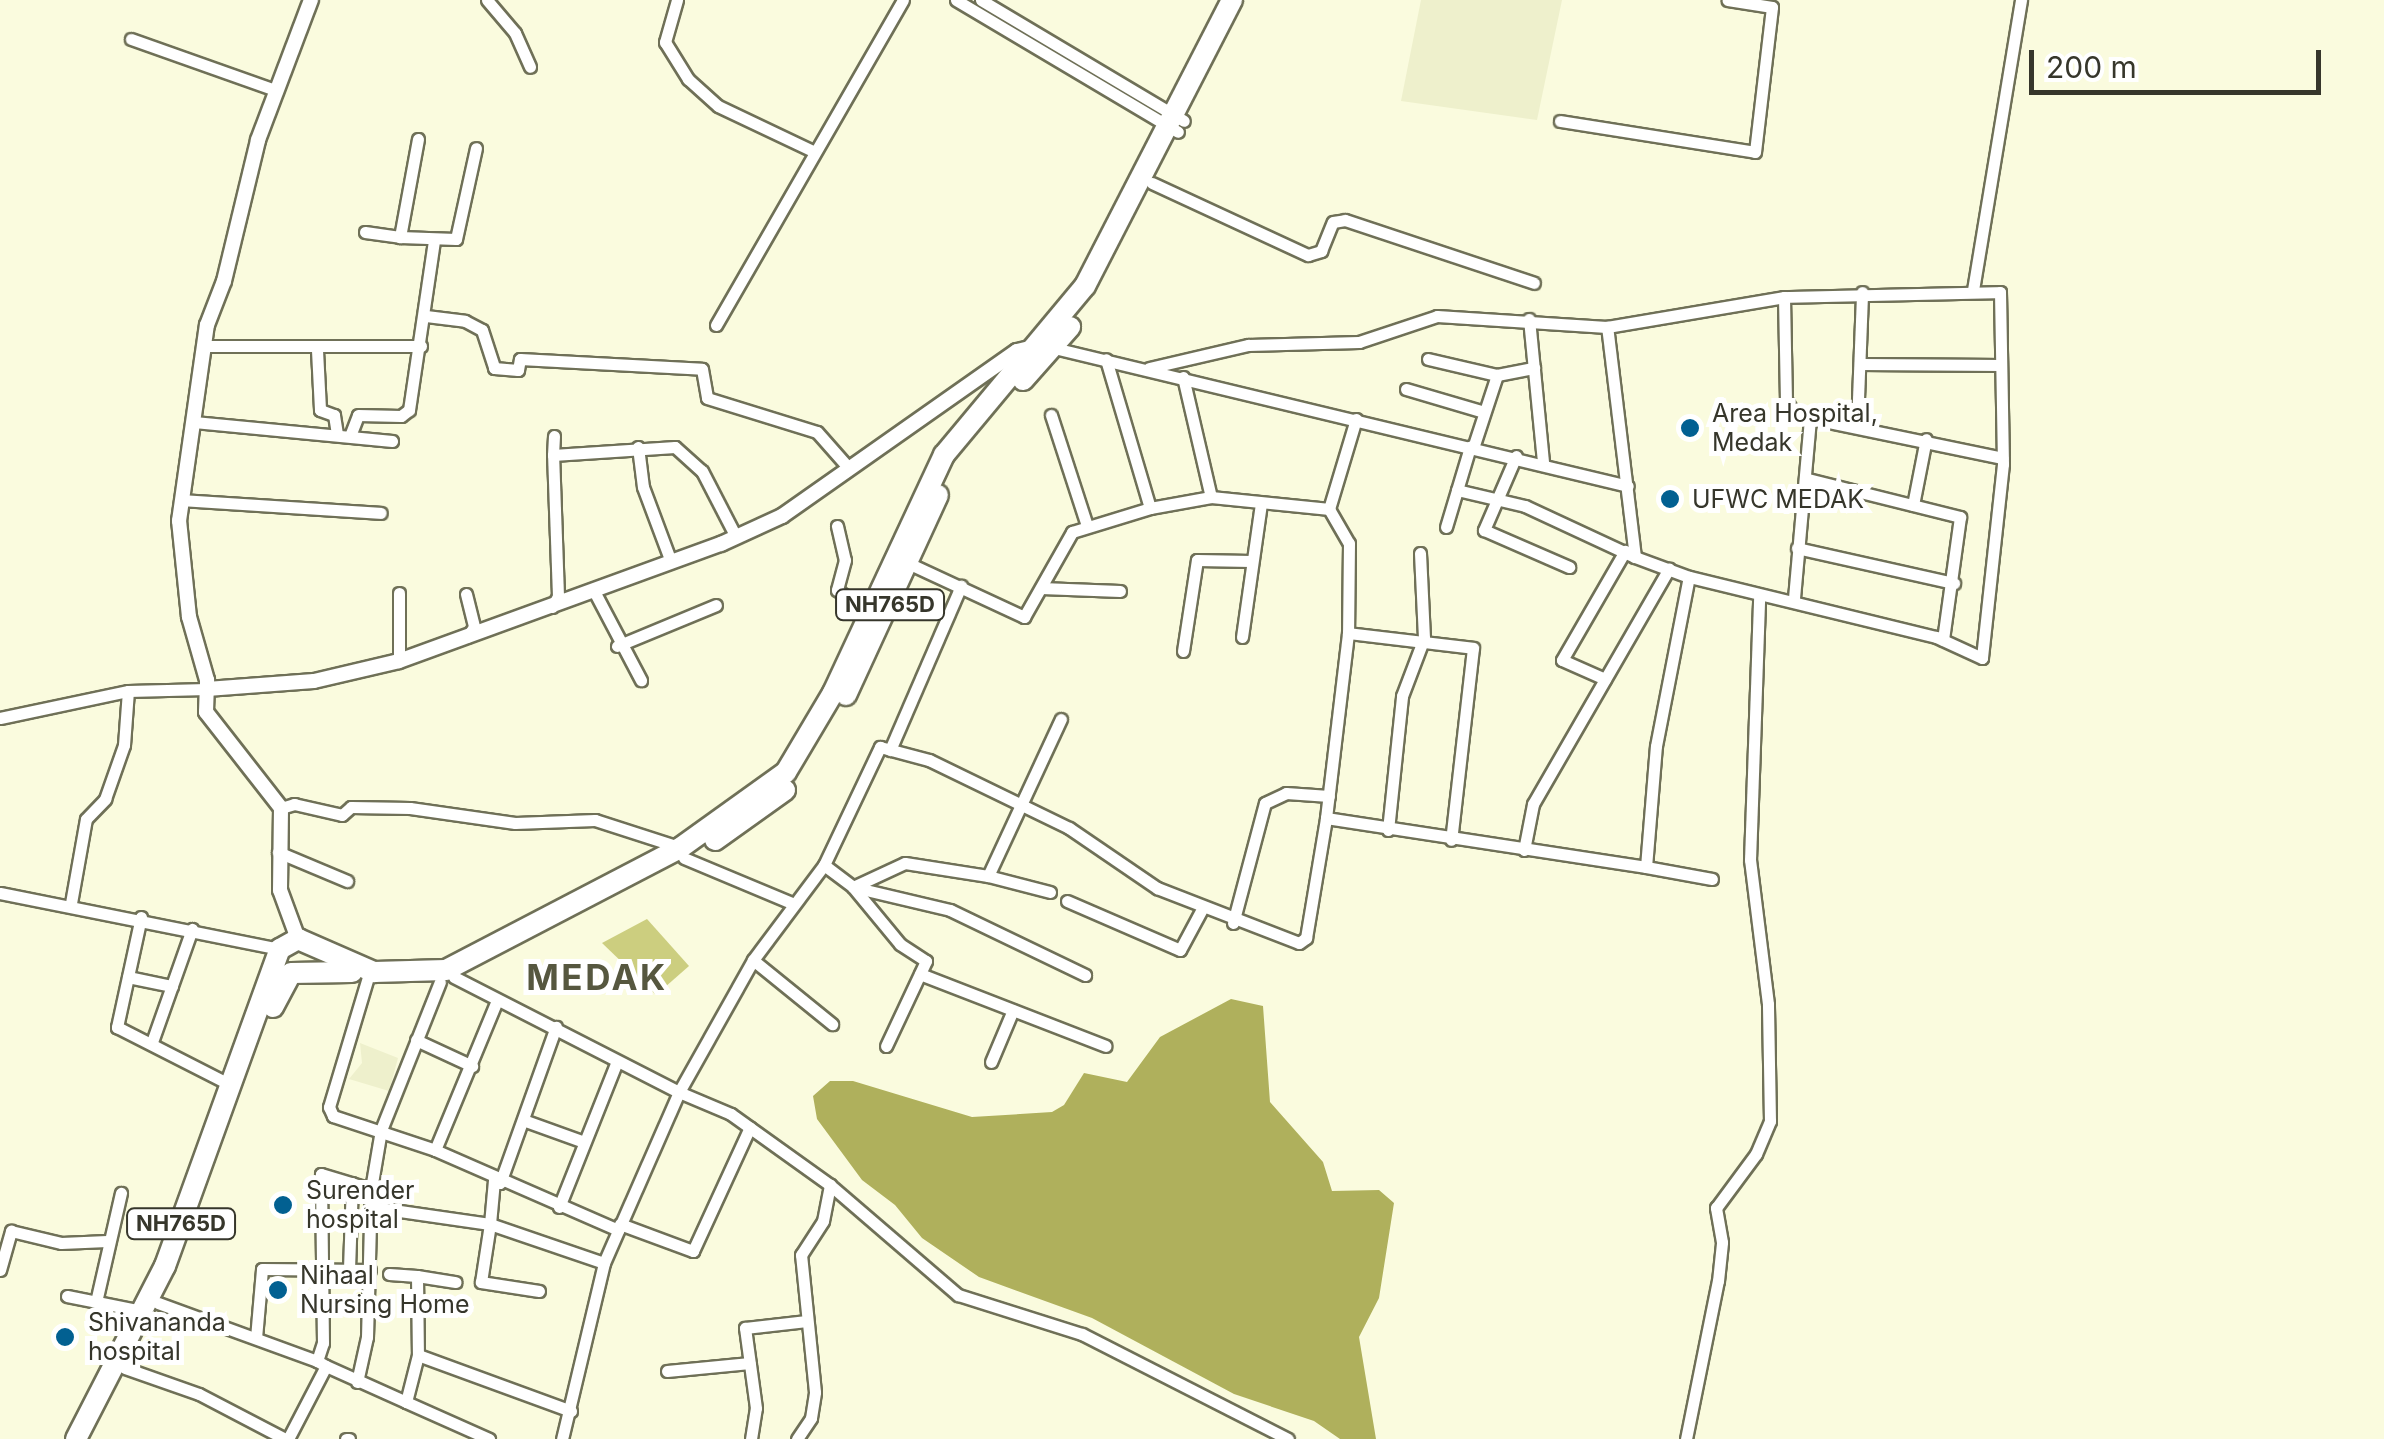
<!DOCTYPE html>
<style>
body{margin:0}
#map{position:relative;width:2384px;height:1439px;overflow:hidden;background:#fafbde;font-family:Inter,sans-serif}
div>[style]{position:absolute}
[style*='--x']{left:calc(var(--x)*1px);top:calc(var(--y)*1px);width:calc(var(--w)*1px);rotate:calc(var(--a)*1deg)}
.built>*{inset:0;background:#eef0cc}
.green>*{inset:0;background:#ccce7f}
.water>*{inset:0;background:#afb05c}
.roads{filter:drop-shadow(2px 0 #6f7057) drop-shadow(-2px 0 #6f7057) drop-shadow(0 2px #6f7057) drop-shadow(0 -2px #6f7057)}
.minor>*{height:11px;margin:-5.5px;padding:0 5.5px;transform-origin:5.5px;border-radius:5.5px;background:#fff}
.tertiary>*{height:14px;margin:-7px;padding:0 7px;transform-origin:7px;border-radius:7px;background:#fff}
.trunk>*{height:20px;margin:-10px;padding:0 10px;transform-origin:10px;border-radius:10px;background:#fff}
.dots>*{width:28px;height:28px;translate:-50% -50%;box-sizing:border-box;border:5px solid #fff;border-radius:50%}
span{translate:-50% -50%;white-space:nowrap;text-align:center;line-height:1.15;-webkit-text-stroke:10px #fff;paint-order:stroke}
.shield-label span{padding:2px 8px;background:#fff;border:2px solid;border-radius:8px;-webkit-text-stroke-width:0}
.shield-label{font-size:22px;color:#36362b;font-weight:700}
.poi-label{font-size:25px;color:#36362b}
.left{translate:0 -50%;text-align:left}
.district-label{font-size:35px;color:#56573f;font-weight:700;letter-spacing:2.5px}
.scale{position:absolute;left:2029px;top:50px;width:292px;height:45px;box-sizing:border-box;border:5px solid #36362b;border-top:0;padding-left:12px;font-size:30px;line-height:35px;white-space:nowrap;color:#36362b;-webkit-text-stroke:8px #fff;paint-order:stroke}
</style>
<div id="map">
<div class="built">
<div style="clip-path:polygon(1421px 0,1562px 0,1537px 120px,1401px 101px)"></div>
<div style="clip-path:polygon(360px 1043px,398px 1058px,389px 1091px,349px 1079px,362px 1063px)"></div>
</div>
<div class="green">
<div style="clip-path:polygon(647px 919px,689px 966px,656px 995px,602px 943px)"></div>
</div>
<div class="water">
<div style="clip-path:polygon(1231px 999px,1263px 1006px,1270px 1102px,1323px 1162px,1332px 1191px,1379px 1190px,1394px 1203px,1379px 1298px,1359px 1337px,1376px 1439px,1340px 1439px,1314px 1421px,1234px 1394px,1092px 1318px,979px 1277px,922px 1238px,895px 1205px,862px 1180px,817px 1119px,813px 1096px,830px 1081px,853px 1081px,972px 1117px,1052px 1112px,1064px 1105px,1084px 1073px,1127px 1082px,1160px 1037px)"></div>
</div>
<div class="roads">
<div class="minor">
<div style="--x:487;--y:0;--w:43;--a:49.7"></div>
<div style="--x:515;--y:33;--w:37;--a:66"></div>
<div style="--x:677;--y:0;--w:44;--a:105.9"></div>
<div style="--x:665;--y:42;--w:44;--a:58.1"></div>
<div style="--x:688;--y:79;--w:40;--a:42"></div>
<div style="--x:718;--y:106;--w:107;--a:25.4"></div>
<div style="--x:956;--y:0;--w:258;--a:30.7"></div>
<div style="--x:981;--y:0;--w:236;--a:30.8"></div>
<div style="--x:131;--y:39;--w:153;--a:19.5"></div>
<div style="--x:1560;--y:121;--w:197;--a:9"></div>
<div style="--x:1755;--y:152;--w:146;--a:-83.3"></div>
<div style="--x:1772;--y:7;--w:45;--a:-171"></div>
<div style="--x:418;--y:139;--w:100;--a:100.4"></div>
<div style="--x:400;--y:237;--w:56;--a:2"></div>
<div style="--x:456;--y:239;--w:93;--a:-77.6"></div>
<div style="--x:1152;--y:183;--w:172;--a:24.8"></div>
<div style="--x:1308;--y:255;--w:14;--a:-17"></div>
<div style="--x:1321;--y:251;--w:31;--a:-68"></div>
<div style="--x:1333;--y:222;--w:12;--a:-9"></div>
<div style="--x:1345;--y:220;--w:199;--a:18.4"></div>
<div style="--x:365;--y:232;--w:35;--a:8"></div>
<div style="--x:1973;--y:290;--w:294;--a:-80.6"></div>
<div style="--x:1784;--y:297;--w:103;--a:88.9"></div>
<div style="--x:1786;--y:400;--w:17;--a:59"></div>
<div style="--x:1795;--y:415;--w:212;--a:11.7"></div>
<div style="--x:426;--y:316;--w:39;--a:7"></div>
<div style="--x:465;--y:321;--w:19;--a:28"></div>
<div style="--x:482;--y:330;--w:40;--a:72"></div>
<div style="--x:494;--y:368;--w:24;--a:5"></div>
<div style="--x:518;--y:370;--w:11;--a:-80"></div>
<div style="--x:520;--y:359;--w:182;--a:3.1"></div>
<div style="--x:702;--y:369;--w:29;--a:80"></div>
<div style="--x:707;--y:398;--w:115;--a:17.2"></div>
<div style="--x:817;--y:432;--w:45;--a:48.6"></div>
<div style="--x:1529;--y:319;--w:144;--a:84.4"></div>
<div style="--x:716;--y:325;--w:375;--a:-60.1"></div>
<div style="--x:204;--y:346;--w:217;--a:0"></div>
<div style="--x:1054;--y:348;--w:590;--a:13.52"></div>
<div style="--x:317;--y:350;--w:60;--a:87.1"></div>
<div style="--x:320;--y:410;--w:15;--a:20"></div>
<div style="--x:334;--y:415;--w:19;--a:81"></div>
<div style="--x:1428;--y:359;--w:71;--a:13.1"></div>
<div style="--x:1497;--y:375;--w:38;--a:-11"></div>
<div style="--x:1861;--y:364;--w:140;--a:0.4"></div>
<div style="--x:1149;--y:368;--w:102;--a:-13.1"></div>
<div style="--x:1248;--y:345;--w:111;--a:-1.5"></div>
<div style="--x:1359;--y:342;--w:82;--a:-18.4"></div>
<div style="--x:1437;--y:316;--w:170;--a:3.7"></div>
<div style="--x:1607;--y:327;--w:180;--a:-9.6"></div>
<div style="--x:1784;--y:297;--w:216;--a:-1.3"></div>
<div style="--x:2000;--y:292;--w:172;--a:89"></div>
<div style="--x:2003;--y:464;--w:195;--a:96.2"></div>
<div style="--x:1982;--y:658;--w:51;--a:-155.5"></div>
<div style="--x:1936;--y:637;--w:254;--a:-166.3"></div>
<div style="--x:1183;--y:377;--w:123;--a:76.9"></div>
<div style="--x:1406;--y:389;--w:81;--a:16.4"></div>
<div style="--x:1051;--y:415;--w:114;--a:72"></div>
<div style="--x:194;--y:422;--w:199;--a:5.5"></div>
<div style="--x:1857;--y:425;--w:133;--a:-87.8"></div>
<div style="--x:350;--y:436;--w:22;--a:-69"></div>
<div style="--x:358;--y:415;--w:43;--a:1.3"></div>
<div style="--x:401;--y:416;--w:10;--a:-37"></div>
<div style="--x:409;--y:410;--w:171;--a:-81.6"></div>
<div style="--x:638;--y:447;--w:40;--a:82.9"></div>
<div style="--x:643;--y:487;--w:80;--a:69.5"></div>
<div style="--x:1473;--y:448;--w:77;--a:-71.8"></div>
<div style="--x:553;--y:455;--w:19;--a:-87"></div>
<div style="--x:1516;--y:456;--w:81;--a:113.4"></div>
<div style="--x:1484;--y:530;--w:93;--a:23.5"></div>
<div style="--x:1808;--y:479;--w:157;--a:14"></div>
<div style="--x:1960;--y:517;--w:124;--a:97.9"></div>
<div style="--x:1457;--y:490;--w:70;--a:13.2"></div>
<div style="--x:1525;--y:506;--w:121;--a:24.9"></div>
<div style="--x:1635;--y:557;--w:232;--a:-96.9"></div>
<div style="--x:182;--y:500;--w:199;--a:3.7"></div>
<div style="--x:1913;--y:505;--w:67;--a:-78.9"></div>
<div style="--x:1150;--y:508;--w:62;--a:-10.2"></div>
<div style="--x:1211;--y:497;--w:119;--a:5.8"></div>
<div style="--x:1329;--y:509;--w:94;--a:-73.3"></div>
<div style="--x:1329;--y:509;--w:39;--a:60"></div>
<div style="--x:1349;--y:543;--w:90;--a:90.6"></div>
<div style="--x:1348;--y:633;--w:126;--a:6.8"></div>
<div style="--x:1473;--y:648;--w:193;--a:96.5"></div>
<div style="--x:837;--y:526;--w:35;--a:77"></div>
<div style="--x:845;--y:560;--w:31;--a:105"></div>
<div style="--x:837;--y:590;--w:39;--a:35"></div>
<div style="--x:1446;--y:527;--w:84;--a:-73.3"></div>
<div style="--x:1797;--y:548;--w:161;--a:12.6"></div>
<div style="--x:910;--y:564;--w:126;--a:24.9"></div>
<div style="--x:1024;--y:617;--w:98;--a:-60.5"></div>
<div style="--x:1072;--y:532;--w:82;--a:-17.1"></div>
<div style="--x:1150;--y:508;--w:155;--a:-106.5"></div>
<div style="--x:1041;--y:588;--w:79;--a:2.2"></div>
<div style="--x:594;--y:591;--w:101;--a:62.2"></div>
<div style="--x:466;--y:594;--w:34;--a:76"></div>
<div style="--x:474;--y:627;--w:12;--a:125"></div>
<div style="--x:1794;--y:598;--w:180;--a:-84.9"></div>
<div style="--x:552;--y:607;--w:13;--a:-61"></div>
<div style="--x:558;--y:596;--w:141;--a:-92"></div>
<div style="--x:553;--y:455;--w:122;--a:-3.8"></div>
<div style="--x:675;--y:447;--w:36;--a:42"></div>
<div style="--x:702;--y:471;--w:74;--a:62.7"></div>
<div style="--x:1242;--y:637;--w:134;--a:-81.9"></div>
<div style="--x:617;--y:646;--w:107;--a:-22.5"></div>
<div style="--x:1183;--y:651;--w:92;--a:-81.3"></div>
<div style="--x:1197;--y:560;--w:54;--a:1.1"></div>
<div style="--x:399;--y:661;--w:68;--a:-90"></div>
<div style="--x:1605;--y:679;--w:47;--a:-156.2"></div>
<div style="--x:1562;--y:660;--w:126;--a:-60"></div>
<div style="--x:0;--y:718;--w:131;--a:-11.9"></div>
<div style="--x:128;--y:691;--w:79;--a:-1.5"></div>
<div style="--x:890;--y:750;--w:179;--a:-66.6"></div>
<div style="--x:281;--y:808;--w:14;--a:-17"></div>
<div style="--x:294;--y:804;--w:49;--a:12.9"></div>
<div style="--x:342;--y:815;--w:12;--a:-42"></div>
<div style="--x:351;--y:807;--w:59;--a:1"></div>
<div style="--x:410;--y:808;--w:106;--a:8.1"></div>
<div style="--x:515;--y:823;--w:80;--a:-2.1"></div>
<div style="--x:595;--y:820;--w:88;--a:17.8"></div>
<div style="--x:1326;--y:818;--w:324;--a:8.7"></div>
<div style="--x:1646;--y:867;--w:121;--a:-85.3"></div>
<div style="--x:1656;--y:746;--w:172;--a:-79"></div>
<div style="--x:1689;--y:577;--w:58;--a:-159.7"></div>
<div style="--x:1388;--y:830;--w:135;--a:-84"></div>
<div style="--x:1402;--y:696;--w:62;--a:-69.2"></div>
<div style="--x:1424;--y:638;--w:85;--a:-92.7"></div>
<div style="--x:1524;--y:850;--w:47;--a:-78.9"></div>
<div style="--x:1533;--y:804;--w:272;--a:-60"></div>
<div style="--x:278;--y:852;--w:75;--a:22.8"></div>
<div style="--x:684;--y:858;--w:119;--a:22.7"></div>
<div style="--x:824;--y:865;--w:36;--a:37"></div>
<div style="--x:853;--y:887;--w:100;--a:13.3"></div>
<div style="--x:950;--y:910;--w:150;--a:25.7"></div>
<div style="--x:1646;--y:867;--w:67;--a:10.3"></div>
<div style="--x:988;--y:876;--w:64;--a:14.5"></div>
<div style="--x:0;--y:893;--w:286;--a:11.3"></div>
<div style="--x:1067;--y:901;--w:123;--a:23.4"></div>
<div style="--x:1180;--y:950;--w:47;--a:-61.8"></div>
<div style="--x:71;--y:903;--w:85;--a:-79.9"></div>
<div style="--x:86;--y:819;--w:28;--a:-46"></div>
<div style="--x:105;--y:799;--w:57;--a:-70.6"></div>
<div style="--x:124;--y:745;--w:54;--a:-85.8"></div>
<div style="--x:141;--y:917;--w:113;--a:102.3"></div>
<div style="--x:117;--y:1027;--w:128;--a:27"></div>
<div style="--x:1233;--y:923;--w:124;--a:-75.1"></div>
<div style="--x:1265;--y:803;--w:23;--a:-25"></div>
<div style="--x:1286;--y:793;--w:43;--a:4"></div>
<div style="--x:753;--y:960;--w:102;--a:39"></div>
<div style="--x:920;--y:974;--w:199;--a:21.2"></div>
<div style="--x:128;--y:977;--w:45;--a:11.6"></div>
<div style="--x:368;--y:977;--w:136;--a:106.7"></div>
<div style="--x:329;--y:1107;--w:10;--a:66"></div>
<div style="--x:333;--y:1116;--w:108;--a:18.4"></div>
<div style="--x:435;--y:1150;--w:200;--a:23.6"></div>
<div style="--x:454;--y:977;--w:253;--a:27.1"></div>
<div style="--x:679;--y:1092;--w:187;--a:113.7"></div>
<div style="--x:604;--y:1263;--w:181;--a:103.4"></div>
<div style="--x:416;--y:1040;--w:62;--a:24.9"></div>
<div style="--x:152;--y:1042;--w:120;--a:-70.5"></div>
<div style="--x:886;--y:1046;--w:94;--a:-64.8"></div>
<div style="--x:926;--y:961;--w:31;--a:-147"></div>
<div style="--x:900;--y:944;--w:74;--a:-129.5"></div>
<div style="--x:853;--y:887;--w:57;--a:-24.8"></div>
<div style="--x:905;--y:863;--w:84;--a:8.9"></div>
<div style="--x:988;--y:876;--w:173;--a:-65.1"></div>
<div style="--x:991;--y:1062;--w:56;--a:-67.1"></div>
<div style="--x:523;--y:1120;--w:65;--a:19.8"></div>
<div style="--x:435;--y:1150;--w:162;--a:-67.5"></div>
<div style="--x:500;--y:1183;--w:166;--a:-70.3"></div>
<div style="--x:830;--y:1185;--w:169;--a:40.7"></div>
<div style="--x:958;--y:1295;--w:130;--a:17.5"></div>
<div style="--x:1082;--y:1334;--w:231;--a:27"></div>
<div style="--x:372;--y:1207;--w:119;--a:8.2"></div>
<div style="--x:490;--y:1224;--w:44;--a:-84.8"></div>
<div style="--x:559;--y:1207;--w:157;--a:-68.3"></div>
<div style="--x:620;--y:1224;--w:78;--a:20.3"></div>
<div style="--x:693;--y:1251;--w:136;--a:-65.3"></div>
<div style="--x:349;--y:1269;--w:86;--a:-88"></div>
<div style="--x:0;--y:1270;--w:41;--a:-74.2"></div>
<div style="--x:11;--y:1231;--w:51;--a:13.5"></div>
<div style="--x:61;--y:1243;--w:46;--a:-2.5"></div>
<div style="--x:389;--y:1274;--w:28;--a:4"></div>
<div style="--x:417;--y:1276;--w:79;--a:89.3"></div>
<div style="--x:417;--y:1276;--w:39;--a:9"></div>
<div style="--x:539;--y:1291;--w:59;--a:-171.2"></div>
<div style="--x:481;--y:1282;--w:59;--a:-81.2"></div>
<div style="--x:490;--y:1224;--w:120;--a:18.9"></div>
<div style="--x:67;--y:1296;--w:76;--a:11.3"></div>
<div style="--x:96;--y:1302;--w:112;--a:-77.1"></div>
<div style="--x:158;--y:1303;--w:169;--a:20"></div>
<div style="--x:256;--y:1338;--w:69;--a:-85"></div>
<div style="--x:262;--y:1269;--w:108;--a:0.5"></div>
<div style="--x:326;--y:1366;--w:10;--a:-151"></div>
<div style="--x:317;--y:1361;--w:19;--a:-72"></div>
<div style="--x:323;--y:1343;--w:169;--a:-90.7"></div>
<div style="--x:321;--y:1174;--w:52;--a:16.7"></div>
<div style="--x:125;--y:1368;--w:78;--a:19.4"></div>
<div style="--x:199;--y:1394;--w:97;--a:27.6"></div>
<div style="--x:667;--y:1371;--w:83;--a:-5.5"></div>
<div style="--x:357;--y:1382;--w:46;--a:-77.5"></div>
<div style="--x:367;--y:1337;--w:148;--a:-88.5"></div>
<div style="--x:371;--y:1189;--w:60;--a:-80.4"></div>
<div style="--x:381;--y:1130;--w:159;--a:-68.3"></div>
<div style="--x:406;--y:1402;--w:91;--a:24"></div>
<div style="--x:288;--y:1439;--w:82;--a:-62.5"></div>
<div style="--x:326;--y:1366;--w:88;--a:24.2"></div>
<div style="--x:406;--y:1402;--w:49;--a:-75.7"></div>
<div style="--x:418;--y:1355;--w:163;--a:20.1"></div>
<div style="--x:346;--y:1439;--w:3;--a:0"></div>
<div style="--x:751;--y:1439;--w:31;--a:-81"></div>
<div style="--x:756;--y:1408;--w:81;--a:-97.8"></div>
<div style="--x:745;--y:1328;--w:62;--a:-6.4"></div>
<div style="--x:797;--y:1439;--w:25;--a:-56"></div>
<div style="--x:811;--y:1418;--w:26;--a:-81"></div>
<div style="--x:815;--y:1392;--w:138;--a:-95.8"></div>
<div style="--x:801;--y:1255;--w:40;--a:-57.1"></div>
<div style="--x:823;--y:1221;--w:37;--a:-79"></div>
<div style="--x:830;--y:1185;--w:122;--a:-144.4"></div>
<div style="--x:731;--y:1114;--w:56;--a:-157.1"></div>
<div style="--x:679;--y:1092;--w:151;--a:-60.7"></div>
<div style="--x:753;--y:960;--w:119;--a:-53.2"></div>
<div style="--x:824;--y:865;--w:131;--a:-64.6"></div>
<div style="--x:880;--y:747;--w:51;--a:14.9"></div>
<div style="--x:929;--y:760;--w:156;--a:25.9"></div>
<div style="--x:1069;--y:828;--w:107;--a:34.3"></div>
<div style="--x:1157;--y:888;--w:152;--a:21.2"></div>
<div style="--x:1299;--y:943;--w:9;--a:-36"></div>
<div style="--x:1306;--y:938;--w:122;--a:-80.5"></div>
<div style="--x:1326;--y:818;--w:186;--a:-83.2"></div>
<div style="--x:1686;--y:1439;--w:161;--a:-78.6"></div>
<div style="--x:1718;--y:1281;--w:39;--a:-84"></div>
<div style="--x:1722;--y:1242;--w:35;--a:-100"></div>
<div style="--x:1716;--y:1208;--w:67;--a:-53.5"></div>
<div style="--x:1756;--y:1154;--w:36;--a:-67"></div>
<div style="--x:1770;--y:1121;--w:117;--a:-91"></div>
<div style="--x:1768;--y:1004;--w:145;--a:-97.1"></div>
<div style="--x:1750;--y:860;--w:263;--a:-88"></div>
</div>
<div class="tertiary">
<div style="--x:207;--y:689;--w:107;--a:-4.3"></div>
<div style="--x:314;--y:681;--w:87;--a:-13.2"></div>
<div style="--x:399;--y:661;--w:343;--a:-20"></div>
<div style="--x:721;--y:544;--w:67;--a:-24.7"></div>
<div style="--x:782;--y:516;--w:287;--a:-35.1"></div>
<div style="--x:1017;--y:351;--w:17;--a:-13"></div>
<div style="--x:298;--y:939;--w:52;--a:-110.2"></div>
<div style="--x:280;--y:890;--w:82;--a:-89.3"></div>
<div style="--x:281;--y:808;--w:122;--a:-128"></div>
<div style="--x:206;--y:712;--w:32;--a:-88"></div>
<div style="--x:207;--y:680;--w:66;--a:-105.9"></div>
<div style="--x:189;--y:617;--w:97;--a:-95.9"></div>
<div style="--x:179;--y:521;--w:198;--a:-81.9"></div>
<div style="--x:207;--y:325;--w:47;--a:-68.9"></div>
<div style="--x:224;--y:281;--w:145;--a:-76.4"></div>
<div style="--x:258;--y:140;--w:150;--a:-69.3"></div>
</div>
<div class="trunk">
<div style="--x:1023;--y:380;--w:71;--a:-48.4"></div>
<div style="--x:846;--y:695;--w:220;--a:-65.3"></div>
<div style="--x:715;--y:840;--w:86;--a:-35.5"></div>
<div style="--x:273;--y:1007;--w:38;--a:-62"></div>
<div style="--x:291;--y:973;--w:61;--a:-0.9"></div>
<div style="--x:76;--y:1439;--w:195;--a:-62.8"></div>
<div style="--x:165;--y:1266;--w:337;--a:-70.1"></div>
<div style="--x:280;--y:949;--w:21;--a:-29"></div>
<div style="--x:298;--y:939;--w:83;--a:23.5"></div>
<div style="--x:374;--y:972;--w:72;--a:-1.6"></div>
<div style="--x:446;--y:970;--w:264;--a:-27.5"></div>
<div style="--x:680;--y:848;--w:130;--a:-35.6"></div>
<div style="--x:786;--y:772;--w:92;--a:-59.3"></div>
<div style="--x:833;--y:693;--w:263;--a:-65"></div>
<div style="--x:944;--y:455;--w:220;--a:-50.2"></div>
<div style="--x:1085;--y:286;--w:322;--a:-62.8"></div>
</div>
</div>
<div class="dots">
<div style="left:1690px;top:428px;background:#026091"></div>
<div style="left:1670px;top:499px;background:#026091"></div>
<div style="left:283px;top:1205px;background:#026091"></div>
<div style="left:278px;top:1290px;background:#026091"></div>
<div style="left:65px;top:1337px;background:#026091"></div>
</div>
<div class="shield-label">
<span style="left:890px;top:605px">NH765D</span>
<span style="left:181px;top:1224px">NH765D</span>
</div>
<div class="poi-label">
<span class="left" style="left:1712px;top:428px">Area Hospital,<br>Medak</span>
<span class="left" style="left:1692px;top:499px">UFWC MEDAK</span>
<span class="left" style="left:306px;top:1205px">Surender<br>hospital</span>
<span class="left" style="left:300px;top:1290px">Nihaal<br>Nursing Home</span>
<span class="left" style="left:88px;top:1337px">Shivananda<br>hospital</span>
</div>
<div class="district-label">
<span style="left:597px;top:977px">MEDAK</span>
</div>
<div class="scale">200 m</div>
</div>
